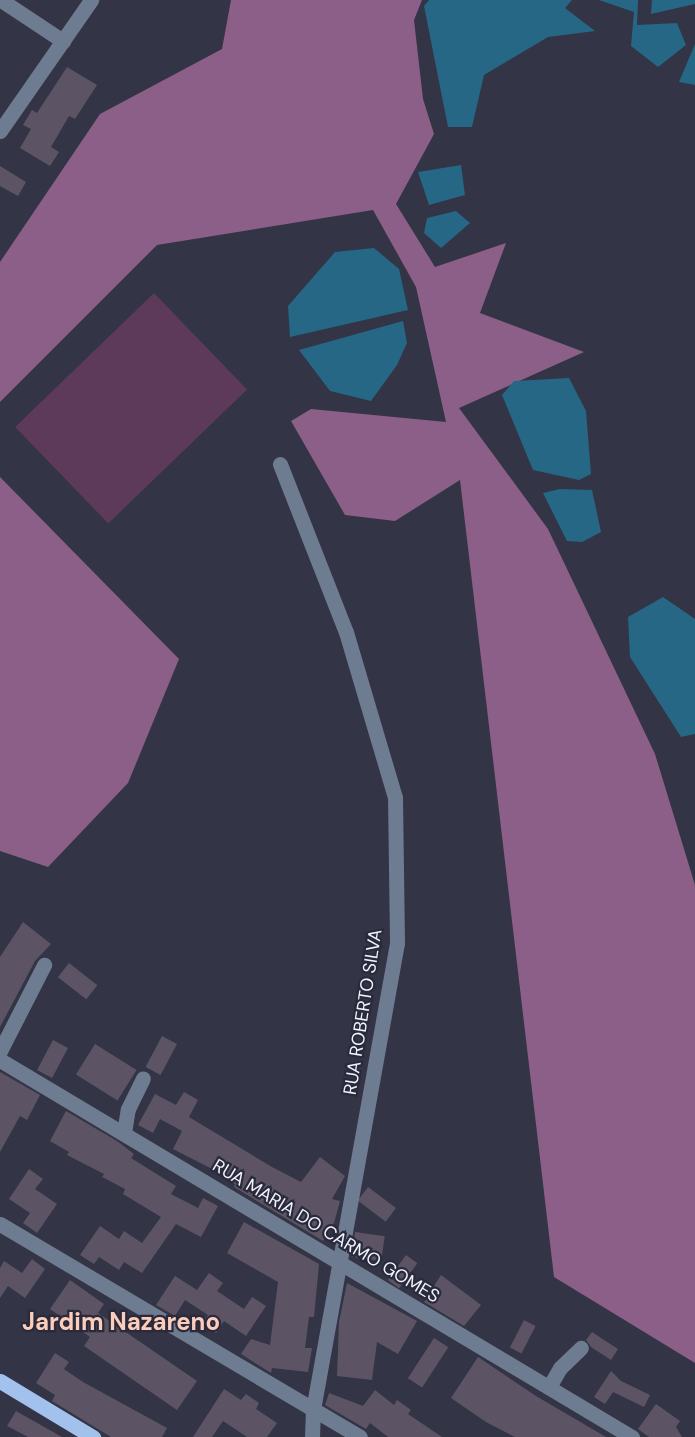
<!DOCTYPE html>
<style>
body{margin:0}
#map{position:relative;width:695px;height:1437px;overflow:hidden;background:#333445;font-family:"DM Sans",sans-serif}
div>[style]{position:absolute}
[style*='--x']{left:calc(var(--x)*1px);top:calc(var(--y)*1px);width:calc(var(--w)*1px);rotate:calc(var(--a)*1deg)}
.green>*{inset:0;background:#5d395a;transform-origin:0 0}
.forest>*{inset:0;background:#8c5f88}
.water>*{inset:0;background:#266786}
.building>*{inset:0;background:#5c5465;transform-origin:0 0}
.minor>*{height:15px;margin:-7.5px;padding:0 7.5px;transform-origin:7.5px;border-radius:7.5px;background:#6d7c91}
.major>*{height:15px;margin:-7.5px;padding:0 7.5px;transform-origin:7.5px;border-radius:7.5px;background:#a2c1ec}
span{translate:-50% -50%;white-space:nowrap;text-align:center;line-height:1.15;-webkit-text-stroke:4.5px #292a3b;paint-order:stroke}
.street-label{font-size:18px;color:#f2f3fe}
.district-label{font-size:24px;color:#fdcdbb;font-weight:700}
</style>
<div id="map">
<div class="green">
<div style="left:154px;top:293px;width:134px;height:193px;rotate:46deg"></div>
</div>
<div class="forest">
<div style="clip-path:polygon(231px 0,422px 0,414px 20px,423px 99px,434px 134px,396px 204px,435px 267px,506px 243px,480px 313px,584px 352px,459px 408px,548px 529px,655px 754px,695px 885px,695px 1363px,554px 1277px,460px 480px,395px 521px,345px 515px,291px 421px,311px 409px,446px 422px,416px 287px,373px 210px,157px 245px,0 402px,0 262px,100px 114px,222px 49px)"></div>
<div style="clip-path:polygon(0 477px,179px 659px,128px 783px,48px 867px,0 851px)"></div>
</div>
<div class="water">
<div style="clip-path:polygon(429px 0,572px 0,565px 8px,595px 31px,548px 37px,484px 75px,472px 127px,448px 127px,424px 6px)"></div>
<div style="clip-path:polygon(599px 0,638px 0,637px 25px,677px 23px,686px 45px,658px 67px,631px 46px,634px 12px)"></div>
<div style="clip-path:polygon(652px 0,695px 0,695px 4px,651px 14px)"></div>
<div style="clip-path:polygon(695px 44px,695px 85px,679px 82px)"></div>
<div style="clip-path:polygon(461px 165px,465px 195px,429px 205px,418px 172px)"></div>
<div style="clip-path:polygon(456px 211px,470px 223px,441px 248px,424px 233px,427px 218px)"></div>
<div style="clip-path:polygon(374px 248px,399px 269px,408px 310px,290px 337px,288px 306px,335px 252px)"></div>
<div style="clip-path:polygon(403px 321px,407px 343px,397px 365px,371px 401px,330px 391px,299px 350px)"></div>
<div style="clip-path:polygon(569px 378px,586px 411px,591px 474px,579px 480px,533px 470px,502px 395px,514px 381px)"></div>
<div style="clip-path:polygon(560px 489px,592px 490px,601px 532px,582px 542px,567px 541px,543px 493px)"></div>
<div style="clip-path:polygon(663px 597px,695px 619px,695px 734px,681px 737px,630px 657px,628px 617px)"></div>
</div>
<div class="building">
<div style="clip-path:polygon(67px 67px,97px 85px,75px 119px,69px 116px,51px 147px,59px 152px,50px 166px,20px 148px,31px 129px,23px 125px,32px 110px,37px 113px)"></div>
<div style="clip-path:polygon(0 166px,26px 182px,18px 196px,0 186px)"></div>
<div style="clip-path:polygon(23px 922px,51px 944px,35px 961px,0 1027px,0 957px)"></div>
<div style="left:69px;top:963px;width:36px;height:18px;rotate:38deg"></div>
<div style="left:162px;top:1036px;width:17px;height:35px;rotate:28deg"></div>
<div style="left:53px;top:1040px;width:17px;height:34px;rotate:28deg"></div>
<div style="left:95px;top:1044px;width:49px;height:36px;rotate:32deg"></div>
<div style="clip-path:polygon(0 1072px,40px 1095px,27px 1120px,20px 1116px,0 1152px)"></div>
<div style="clip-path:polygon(184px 1092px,198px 1100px,189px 1117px,272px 1167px,301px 1182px,320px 1157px,345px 1176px,332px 1199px,340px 1201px,334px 1223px,323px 1241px,234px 1187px,235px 1184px,216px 1171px,173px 1149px,182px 1131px,160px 1119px,153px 1133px,138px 1125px,155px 1094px,176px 1105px)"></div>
<div style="clip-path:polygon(66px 1111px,117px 1141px,134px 1154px,131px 1158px,176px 1186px,171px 1194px,198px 1208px,203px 1198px,218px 1206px,201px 1237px,176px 1224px,142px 1273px,124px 1262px,119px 1270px,99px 1257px,94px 1264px,80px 1255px,100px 1226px,119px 1239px,124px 1231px,142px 1243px,161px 1217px,123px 1194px,125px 1189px,102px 1177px,104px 1174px,67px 1155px,69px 1152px,50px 1141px)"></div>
<div style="clip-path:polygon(29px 1169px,43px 1179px,35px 1189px,57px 1204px,37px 1233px,23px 1223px,30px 1213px,9px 1199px)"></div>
<div style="left:368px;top:1187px;width:35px;height:17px;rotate:37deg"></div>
<div style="clip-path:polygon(244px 1222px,319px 1264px,314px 1317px,309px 1317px,305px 1348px,312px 1348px,308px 1372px,272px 1368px,271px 1373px,241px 1354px,251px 1339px,270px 1345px,278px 1282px,227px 1253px)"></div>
<div style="left:355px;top:1232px;width:30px;height:25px;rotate:8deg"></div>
<div style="left:406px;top:1255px;width:14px;height:31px;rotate:36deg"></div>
<div style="clip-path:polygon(32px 1259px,45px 1269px,25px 1298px,8px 1286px,0 1298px,0 1268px,4px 1261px,22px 1273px)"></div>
<div style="clip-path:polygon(209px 1273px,223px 1283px,217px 1291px,244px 1309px,252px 1297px,266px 1306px,246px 1336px,224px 1321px,216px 1333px,202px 1323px,208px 1315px,185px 1300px,175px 1316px,156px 1305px,175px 1276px,197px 1290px)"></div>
<div style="clip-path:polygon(441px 1275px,481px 1305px,464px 1326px,424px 1302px)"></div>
<div style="clip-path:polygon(70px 1280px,104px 1304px,98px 1313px,197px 1381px,177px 1410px,84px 1346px,90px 1337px,50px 1309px)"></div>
<div style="clip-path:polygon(347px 1283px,417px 1321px,398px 1354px,377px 1342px,372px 1380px,337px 1376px,339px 1322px)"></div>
<div style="left:524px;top:1320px;width:13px;height:31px;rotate:27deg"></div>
<div style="clip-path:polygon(592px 1332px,618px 1349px,611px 1360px,591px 1347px,586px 1340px)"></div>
<div style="left:434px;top:1338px;width:17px;height:48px;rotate:33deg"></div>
<div style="clip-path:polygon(55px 1353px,69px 1362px,64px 1369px,83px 1382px,167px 1428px,162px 1437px,111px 1437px,52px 1401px,55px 1395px,36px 1383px)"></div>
<div style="clip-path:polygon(478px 1357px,536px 1396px,606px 1437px,515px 1437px,486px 1422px,451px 1398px)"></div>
<div style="clip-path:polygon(611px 1371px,621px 1381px,650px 1395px,644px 1407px,613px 1392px,605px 1404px,594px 1397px)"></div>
<div style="clip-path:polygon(224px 1389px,241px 1400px,246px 1394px,259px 1403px,256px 1409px,277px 1423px,267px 1437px,247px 1437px,223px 1421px,212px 1437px,193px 1437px)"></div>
<div style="clip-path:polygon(375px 1390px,394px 1405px,397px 1400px,411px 1410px,408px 1414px,442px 1437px,388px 1437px,370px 1423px,366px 1429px,325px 1405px,329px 1393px,363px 1406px)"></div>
<div style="clip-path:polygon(656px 1404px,680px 1421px,676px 1427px,682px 1437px,649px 1437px,638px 1429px)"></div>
<div style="clip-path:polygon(16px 1411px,62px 1437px,28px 1437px,7px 1426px)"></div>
</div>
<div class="minor">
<div style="--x:4;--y:2;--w:71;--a:33.5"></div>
<div style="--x:0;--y:131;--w:160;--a:-55.2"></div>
<div style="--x:280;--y:464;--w:180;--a:68.6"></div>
<div style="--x:346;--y:632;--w:172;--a:73.5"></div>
<div style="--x:395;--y:797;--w:146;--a:89.2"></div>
<div style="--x:397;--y:943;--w:474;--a:100.2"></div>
<div style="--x:313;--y:1409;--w:28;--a:92"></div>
<div style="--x:0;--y:1051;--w:97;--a:-62.9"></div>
<div style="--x:0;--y:1060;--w:736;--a:30.82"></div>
<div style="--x:124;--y:1133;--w:24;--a:-81"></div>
<div style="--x:128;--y:1109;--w:34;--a:-64"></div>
<div style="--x:0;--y:1224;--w:418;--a:30.6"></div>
<div style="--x:549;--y:1387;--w:22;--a:-60"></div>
<div style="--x:560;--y:1368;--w:29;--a:-44"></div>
</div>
<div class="major">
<div style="--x:0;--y:1381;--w:109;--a:31.1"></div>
</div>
<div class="street-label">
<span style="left:363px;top:1012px;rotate:-81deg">RUA ROBERTO SILVA</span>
<span style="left:326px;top:1231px;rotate:31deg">RUA MARIA DO CARMO GOMES</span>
</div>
<div class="district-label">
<span style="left:121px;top:1322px">Jardim Nazareno</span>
</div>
</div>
